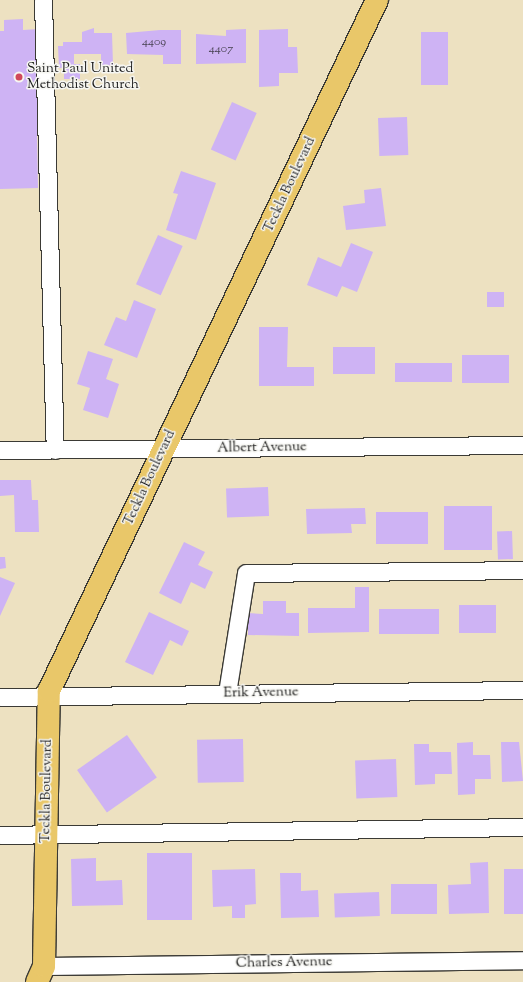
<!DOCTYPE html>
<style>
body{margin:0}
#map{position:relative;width:523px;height:982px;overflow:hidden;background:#ede1c1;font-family:"Sorts Mill Goudy",serif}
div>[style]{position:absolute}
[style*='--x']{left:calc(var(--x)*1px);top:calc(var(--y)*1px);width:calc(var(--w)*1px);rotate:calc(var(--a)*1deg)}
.building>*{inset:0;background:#ceb3f4;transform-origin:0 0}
.roads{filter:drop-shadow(1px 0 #3b3a35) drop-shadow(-1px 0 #3b3a35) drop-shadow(0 1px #3b3a35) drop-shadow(0 -1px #3b3a35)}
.minor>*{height:17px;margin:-8.5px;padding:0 8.5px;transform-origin:8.5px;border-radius:8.5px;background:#fff}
.major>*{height:22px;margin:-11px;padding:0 11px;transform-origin:11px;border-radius:11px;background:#e9c769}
.dots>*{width:11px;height:11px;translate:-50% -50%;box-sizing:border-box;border:2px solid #f6f6f2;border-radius:50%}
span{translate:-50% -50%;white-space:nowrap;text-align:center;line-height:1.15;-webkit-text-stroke:3px #f6f6f2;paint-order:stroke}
.number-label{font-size:12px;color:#484252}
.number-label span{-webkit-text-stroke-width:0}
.poi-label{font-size:14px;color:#1c1c1c}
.left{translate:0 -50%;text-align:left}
.street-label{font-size:14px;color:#1c1c1c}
</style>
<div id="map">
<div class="building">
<div style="clip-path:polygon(23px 19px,23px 30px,38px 29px,54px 134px,37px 134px,38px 188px,0 189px,0 31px,4px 31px,4px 20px)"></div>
<div style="clip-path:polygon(94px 28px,94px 33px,112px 33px,113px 65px,101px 66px,101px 54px,74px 54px,74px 64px,80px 64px,80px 79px,64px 79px,64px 68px,59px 68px,58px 46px,63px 46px,63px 42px,82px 42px,82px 32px)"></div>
<div style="clip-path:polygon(246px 29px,246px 63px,196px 64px,196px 34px,226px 36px,226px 30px)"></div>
<div style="clip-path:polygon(288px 29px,288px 47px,297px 47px,298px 73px,279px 73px,279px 86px,259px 87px,259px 30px)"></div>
<div style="clip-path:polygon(160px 30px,181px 30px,181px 64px,163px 64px,163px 55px,127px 54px,126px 33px)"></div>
<div style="left:421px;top:32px;width:27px;height:53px"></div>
<div style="left:232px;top:102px;width:27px;height:52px;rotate:24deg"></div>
<div style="left:407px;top:117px;width:38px;height:29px;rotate:88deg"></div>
<div style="clip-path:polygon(181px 171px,216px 183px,196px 240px,166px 230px,178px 194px,173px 193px)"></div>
<div style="clip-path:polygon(381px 188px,386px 226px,346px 230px,343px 206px,365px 203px,364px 190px)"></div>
<div style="left:158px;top:235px;width:27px;height:54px;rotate:24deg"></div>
<div style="clip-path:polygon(351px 243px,373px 252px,357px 292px,342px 286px,337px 297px,307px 285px,318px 257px,341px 267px)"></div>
<div style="left:487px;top:292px;width:17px;height:15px"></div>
<div style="clip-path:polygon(134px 300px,156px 309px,137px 358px,104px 345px,116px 317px,126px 321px)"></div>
<div style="clip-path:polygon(259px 327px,288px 327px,287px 367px,314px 367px,314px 386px,259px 386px)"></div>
<div style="left:375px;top:347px;width:27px;height:42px;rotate:90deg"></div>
<div style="clip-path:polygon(88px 351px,113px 359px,106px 379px,119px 384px,108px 418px,83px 410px,90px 388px,77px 384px)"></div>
<div style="left:462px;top:355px;width:47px;height:28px"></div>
<div style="left:452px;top:363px;width:19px;height:57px;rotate:90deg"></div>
<div style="clip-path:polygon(0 480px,31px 480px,32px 500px,38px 500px,39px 532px,15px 532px,14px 495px,0 496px)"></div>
<div style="left:268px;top:487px;width:29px;height:42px;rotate:88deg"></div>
<div style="left:444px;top:506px;width:48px;height:44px"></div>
<div style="clip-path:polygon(365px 508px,366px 524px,351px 524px,352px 533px,307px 534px,306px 509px)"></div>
<div style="left:428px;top:512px;width:32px;height:52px;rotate:90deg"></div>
<div style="left:512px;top:531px;width:28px;height:15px;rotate:88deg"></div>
<div style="clip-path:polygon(184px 542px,205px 552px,198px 565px,213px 572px,205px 589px,191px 582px,181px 604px,159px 593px)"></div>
<div style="clip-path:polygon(0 557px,5px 557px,6px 568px,0 569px)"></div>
<div style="clip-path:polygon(0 577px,15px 583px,0 616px)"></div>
<div style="clip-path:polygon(355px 587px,369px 587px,369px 632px,308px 633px,308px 608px,355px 608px)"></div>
<div style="clip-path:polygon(263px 601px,286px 601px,286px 613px,299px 613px,299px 636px,248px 635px,248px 613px,263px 614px)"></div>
<div style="left:496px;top:605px;width:28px;height:37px;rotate:90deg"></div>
<div style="left:439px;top:609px;width:25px;height:60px;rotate:90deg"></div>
<div style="clip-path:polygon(149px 612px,189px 631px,182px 646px,170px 640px,153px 675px,125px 662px)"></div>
<div style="left:127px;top:735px;width:52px;height:61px;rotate:55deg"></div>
<div style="left:243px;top:739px;width:43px;height:46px;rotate:89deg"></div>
<div style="clip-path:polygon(473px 742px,473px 755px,490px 755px,491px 779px,475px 779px,475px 794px,458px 795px,457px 743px)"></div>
<div style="clip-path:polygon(501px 742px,519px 742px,523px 781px,502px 782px)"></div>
<div style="clip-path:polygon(414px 744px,429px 744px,429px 752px,451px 752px,452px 774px,435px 774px,435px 784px,415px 785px)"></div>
<div style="left:396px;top:759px;width:38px;height:41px;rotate:88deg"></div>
<div style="left:147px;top:853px;width:45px;height:67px"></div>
<div style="clip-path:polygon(96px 858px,96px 881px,122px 880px,123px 905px,72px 906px,71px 859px)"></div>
<div style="clip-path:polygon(488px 862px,489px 913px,449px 914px,448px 885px,471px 884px,470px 863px)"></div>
<div style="clip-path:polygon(255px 869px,256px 904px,245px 905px,245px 918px,232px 918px,232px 906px,213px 907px,212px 870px)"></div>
<div style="left:504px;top:869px;width:19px;height:45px"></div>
<div style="clip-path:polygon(280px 873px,301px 873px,301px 891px,318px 890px,319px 917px,281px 918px)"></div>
<div style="left:437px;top:884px;width:30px;height:46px;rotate:90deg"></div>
<div style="left:379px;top:892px;width:24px;height:45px;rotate:88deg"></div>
</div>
<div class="roads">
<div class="minor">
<div style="--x:43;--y:0;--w:450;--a:88.5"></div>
<div style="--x:0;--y:450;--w:523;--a:-0.55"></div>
<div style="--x:227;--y:693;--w:121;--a:-81"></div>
<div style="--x:246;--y:573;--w:277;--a:-0.6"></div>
<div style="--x:0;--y:697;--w:523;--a:-0.77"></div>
<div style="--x:0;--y:835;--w:523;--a:-0.88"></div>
<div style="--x:44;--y:966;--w:479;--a:-0.7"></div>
</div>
<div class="major">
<div style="--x:37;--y:982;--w:17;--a:-66"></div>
<div style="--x:44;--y:966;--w:275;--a:-89"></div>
<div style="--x:49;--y:691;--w:765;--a:-64.61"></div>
</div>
</div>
<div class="dots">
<div style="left:19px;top:77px;background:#d1495b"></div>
</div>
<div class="number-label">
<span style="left:154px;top:43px">4409</span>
<span style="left:221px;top:50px">4407</span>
</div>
<div class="poi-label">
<span class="left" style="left:27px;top:77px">Saint Paul United<br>Methodist Church</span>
</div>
<div class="street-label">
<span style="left:290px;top:185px;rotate:-65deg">Teckla Boulevard</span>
<span style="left:262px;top:448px;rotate:-1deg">Albert Avenue</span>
<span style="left:150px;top:478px;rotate:-65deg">Teckla Boulevard</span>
<span style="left:261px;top:693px;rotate:-1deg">Erik Avenue</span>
<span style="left:47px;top:791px;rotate:-89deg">Teckla Boulevard</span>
<span style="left:284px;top:963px;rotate:-1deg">Charles Avenue</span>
</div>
</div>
